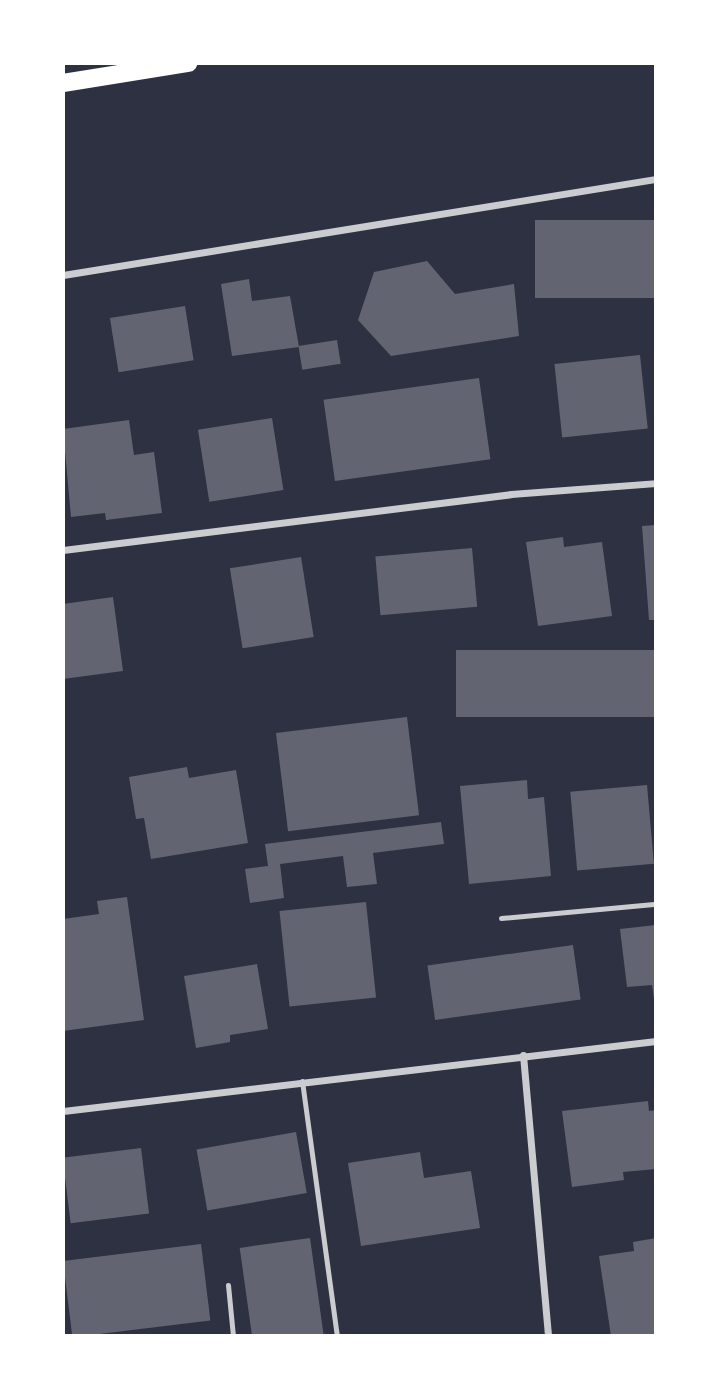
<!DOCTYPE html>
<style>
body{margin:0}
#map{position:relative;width:719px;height:1399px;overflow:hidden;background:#2d3142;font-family:Inter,sans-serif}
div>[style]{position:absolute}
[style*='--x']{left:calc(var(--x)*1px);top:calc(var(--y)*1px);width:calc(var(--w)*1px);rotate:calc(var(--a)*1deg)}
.building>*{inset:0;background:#626471;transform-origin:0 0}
.service>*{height:5px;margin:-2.5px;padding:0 2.5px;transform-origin:2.5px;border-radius:2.5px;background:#caccd0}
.minor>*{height:7px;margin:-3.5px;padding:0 3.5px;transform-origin:3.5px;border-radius:3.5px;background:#caccd0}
.primary>*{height:18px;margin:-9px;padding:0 9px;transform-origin:9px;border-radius:9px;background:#fff}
span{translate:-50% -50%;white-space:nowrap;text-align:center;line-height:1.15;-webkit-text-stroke:7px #fff;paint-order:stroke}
.frame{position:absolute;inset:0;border:65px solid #fff;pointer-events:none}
</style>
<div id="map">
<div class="building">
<div style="left:656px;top:220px;width:78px;height:121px;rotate:90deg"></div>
<div style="clip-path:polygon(427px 261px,455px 294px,514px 284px,519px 336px,391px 356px,358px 320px,374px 272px)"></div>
<div style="clip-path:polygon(249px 279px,252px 301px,290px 296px,299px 347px,232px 356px,221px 284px)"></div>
<div style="left:185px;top:306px;width:55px;height:76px;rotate:81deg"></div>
<div style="left:337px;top:340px;width:24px;height:39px;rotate:81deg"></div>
<div style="left:640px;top:355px;width:74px;height:86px;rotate:84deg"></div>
<div style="left:479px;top:378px;width:82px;height:157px;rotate:82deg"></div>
<div style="left:272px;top:418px;width:73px;height:75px;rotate:81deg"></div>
<div style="clip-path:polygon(129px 420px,134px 455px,154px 452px,162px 513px,106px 520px,105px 513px,71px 517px,63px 429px)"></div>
<div style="clip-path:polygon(656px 525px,656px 620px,649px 620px,642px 526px)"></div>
<div style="clip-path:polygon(563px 537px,564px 547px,602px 542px,612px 616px,538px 626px,526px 542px)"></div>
<div style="left:472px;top:548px;width:59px;height:97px;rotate:85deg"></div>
<div style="left:301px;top:557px;width:81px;height:72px;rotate:81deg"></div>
<div style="clip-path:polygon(113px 597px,123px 671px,63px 679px,63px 604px)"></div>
<div style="left:656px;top:650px;width:67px;height:200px;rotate:90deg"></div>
<div style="left:407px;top:717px;width:99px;height:132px;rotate:83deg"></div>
<div style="clip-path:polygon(187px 767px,189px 778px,236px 770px,248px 843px,151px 859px,144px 818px,136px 819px,129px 777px)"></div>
<div style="clip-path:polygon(527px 780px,528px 799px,544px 797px,551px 876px,469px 884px,460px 786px)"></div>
<div style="left:647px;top:785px;width:79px;height:77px;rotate:85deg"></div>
<div style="clip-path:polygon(441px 822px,444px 844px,373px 853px,377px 884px,347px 887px,343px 856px,280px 864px,284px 898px,250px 903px,245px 869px,268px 866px,265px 844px)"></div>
<div style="clip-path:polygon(127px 897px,144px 1020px,63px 1031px,63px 919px,99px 914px,97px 901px)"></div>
<div style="left:366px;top:902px;width:96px;height:87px;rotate:84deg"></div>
<div style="clip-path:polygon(656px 925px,656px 999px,654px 999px,652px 985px,627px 987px,620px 929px)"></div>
<div style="left:573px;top:945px;width:55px;height:147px;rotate:82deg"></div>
<div style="clip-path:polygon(257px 964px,268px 1029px,230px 1035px,230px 1042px,196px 1048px,184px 976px)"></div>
<div style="clip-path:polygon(648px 1101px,649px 1111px,656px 1110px,656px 1169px,623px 1172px,624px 1180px,572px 1187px,562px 1111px)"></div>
<div style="left:296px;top:1132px;width:62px;height:101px;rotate:80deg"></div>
<div style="left:141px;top:1148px;width:66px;height:79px;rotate:83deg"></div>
<div style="clip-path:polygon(420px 1152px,424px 1178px,471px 1171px,480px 1228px,361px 1246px,348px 1163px)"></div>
<div style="left:310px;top:1238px;width:99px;height:71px;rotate:82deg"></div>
<div style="clip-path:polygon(656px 1238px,656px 1336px,611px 1336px,599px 1256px,634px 1251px,633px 1242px)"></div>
<div style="left:201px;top:1244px;width:77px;height:139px;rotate:83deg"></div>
</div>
<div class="service">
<div style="--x:501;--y:918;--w:156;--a:-5.2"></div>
<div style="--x:302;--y:1081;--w:257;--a:82.2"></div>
<div style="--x:228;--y:1285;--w:51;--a:84.4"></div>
</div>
<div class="minor">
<div style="--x:63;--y:275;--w:601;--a:-9.2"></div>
<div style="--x:63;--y:550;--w:451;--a:-7.1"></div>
<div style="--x:511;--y:494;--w:145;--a:-4.3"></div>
<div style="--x:523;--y:1055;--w:282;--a:84.9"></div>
<div style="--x:63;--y:1111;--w:597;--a:-6.73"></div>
</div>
<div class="primary">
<div style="--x:63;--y:83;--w:127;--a:-9.1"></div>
</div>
<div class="frame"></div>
</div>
